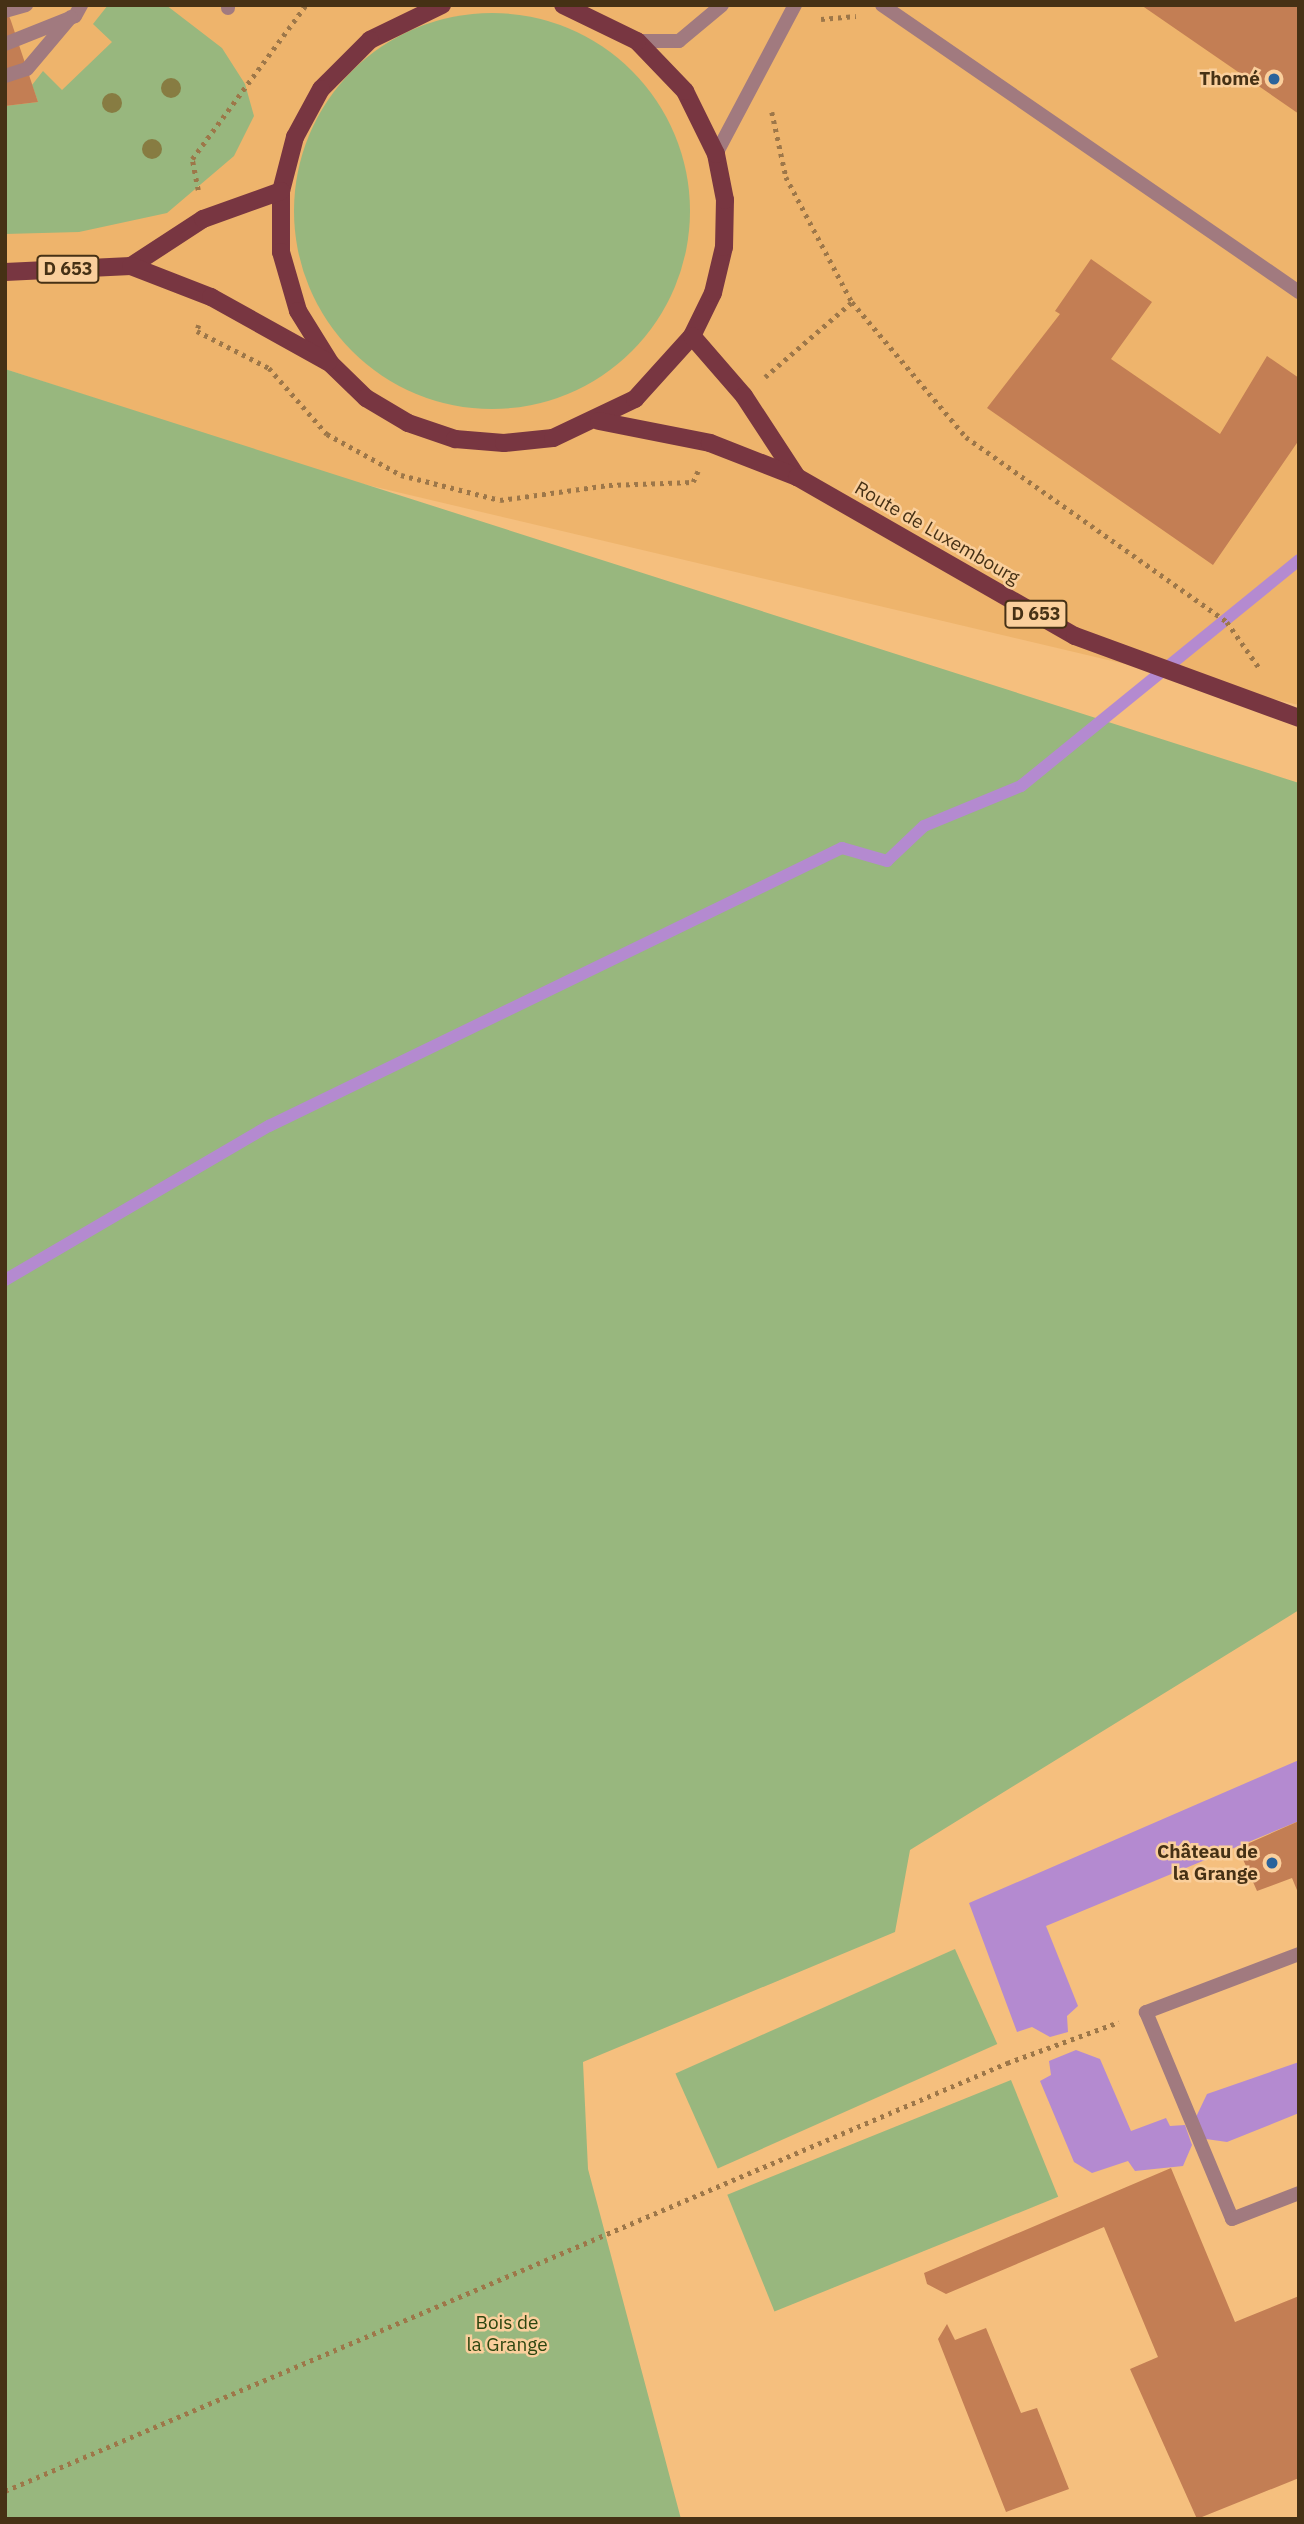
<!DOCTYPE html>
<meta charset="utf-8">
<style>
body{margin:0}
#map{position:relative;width:1304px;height:2524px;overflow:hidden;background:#f5bf7e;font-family:"IBM Plex Sans",sans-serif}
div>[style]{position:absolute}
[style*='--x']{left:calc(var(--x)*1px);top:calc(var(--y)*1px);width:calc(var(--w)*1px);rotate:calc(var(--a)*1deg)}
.built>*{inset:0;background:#eeb46c}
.green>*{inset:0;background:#98b77e;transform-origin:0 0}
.round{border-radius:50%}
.water>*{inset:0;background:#b48ad0}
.stream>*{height:12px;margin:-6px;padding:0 6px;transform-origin:6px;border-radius:6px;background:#b48ad0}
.building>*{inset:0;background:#c37e54}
.path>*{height:4.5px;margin-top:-2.25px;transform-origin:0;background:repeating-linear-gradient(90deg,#9d7749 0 3.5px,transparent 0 8.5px)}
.lane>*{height:14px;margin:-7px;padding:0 7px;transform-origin:7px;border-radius:7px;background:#a17a7f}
.street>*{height:14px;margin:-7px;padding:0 7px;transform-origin:7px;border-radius:7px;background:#a17a7f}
.primary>*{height:18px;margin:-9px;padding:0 9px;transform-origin:9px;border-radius:9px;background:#783641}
.trees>*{width:20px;height:20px;margin:-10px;border-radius:50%;background:#877c42}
.dots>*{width:19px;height:19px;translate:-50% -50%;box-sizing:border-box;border:4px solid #facf9c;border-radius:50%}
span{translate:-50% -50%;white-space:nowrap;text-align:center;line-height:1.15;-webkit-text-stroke:5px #facf9c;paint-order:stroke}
.shield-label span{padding:2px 5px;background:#facf9c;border:2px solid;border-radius:5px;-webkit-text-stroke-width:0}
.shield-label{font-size:18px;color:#463115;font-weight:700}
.poi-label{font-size:19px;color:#463115;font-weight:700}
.right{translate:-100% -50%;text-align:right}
.street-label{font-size:19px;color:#463115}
.park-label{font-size:19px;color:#2d4610}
.frame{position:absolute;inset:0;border:7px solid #463115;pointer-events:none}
</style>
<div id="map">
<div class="built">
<div style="clip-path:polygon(5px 5px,1299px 5px,1299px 705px,346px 480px,5px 369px)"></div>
</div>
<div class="green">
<div style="clip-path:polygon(108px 5px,166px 5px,222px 48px,245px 84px,254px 116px,234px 156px,167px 213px,79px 232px,5px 234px,5px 106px,38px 102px,32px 85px,43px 71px,62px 90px,112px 42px,93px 24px)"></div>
<div class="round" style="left:294px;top:13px;width:396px;height:396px"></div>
<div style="clip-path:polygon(5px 369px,1299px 783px,1299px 1610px,910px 1850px,895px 1932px,583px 2062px,588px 2169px,681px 2519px,5px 2519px)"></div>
<div style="left:955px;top:1949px;width:104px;height:306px;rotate:66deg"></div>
<div style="left:1011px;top:2080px;width:126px;height:306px;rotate:68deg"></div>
</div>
<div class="water">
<div style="clip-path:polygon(1299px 1760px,1299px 1821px,1046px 1926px,1078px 2006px,1067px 2016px,1068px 2032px,1050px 2037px,1032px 2027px,1017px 2032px,969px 1903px)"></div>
<div style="clip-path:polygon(1076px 2050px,1100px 2059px,1131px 2131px,1166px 2118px,1170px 2126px,1185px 2125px,1192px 2145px,1183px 2166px,1135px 2171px,1128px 2161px,1092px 2173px,1074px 2162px,1040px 2081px,1051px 2075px,1049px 2061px)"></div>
<div style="clip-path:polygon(1299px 2062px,1299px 2113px,1227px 2142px,1206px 2139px,1196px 2117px,1207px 2094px)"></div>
</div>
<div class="stream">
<div style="--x:5;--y:1280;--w:306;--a:-30.3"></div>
<div style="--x:269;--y:1126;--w:637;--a:-25.88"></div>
<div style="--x:842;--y:848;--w:47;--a:16.1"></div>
<div style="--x:887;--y:861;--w:51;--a:-43.4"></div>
<div style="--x:924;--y:826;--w:105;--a:-22.4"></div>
<div style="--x:1021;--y:786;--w:358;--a:-39.1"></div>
</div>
<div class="building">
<div style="clip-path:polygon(1141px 5px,1299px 5px,1299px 114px,1199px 45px)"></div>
<div style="clip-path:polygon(5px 6px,11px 21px,38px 102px,5px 106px)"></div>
<div style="clip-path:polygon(1091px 259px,1152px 302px,1111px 359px,1220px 434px,1267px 356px,1299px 378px,1299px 440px,1213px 565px,987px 408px,1060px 314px,1055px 311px)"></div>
<div style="clip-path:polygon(1299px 1821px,1299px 1895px,1292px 1878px,1257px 1891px,1238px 1848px)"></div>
<div style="clip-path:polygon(1171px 2168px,1235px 2322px,1299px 2296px,1299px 2478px,1197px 2519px,1130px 2369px,1158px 2357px,1104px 2227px,946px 2294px,927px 2284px,924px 2273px)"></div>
<div style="clip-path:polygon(947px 2324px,955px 2340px,986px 2328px,1021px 2413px,1037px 2408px,1069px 2489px,1006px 2512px,938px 2339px)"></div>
</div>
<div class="path">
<div style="--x:821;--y:19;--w:35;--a:-5"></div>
<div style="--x:772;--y:112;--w:66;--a:77.8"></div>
<div style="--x:786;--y:177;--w:141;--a:62.2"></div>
<div style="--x:852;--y:302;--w:177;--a:49.8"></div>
<div style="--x:966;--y:437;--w:320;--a:35.3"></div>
<div style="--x:1227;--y:622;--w:57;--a:54.9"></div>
<div style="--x:198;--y:190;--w:32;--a:-101"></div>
<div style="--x:192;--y:159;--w:192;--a:-53.5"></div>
<div style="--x:199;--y:325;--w:6;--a:108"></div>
<div style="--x:197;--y:331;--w:81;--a:27.2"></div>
<div style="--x:269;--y:368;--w:88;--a:48.7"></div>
<div style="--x:327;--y:434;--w:85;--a:29"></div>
<div style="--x:401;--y:475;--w:102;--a:14.2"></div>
<div style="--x:500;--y:500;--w:110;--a:-7.8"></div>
<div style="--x:609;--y:485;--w:84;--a:-2"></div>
<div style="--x:693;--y:482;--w:12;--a:-66"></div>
<div style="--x:765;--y:377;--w:115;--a:-40.8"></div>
<div style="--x:5;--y:2491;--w:1090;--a:-23.13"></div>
<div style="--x:1007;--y:2063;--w:119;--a:-20.1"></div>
</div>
<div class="lane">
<div style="--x:228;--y:5;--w:3;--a:90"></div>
<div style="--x:5;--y:11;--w:22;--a:-16"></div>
<div style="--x:5;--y:44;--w:75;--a:-21.8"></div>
<div style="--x:75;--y:16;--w:13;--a:-61"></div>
<div style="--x:5;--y:76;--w:23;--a:-18"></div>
<div style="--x:27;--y:69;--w:68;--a:-49.8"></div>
<div style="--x:1299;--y:1954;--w:164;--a:159.2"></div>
<div style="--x:1146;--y:2012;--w:224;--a:67.4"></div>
<div style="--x:1232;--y:2219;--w:72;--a:-21.2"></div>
</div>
<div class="street">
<div style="--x:882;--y:5;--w:506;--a:34.54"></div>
<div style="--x:637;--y:41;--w:42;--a:0"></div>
<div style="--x:679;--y:41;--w:56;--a:-39.9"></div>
<div style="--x:716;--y:154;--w:169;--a:-62.1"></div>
</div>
<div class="primary">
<div style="--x:442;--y:5;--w:80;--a:154.1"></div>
<div style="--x:370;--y:40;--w:69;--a:135"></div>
<div style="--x:321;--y:89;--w:55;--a:118.4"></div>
<div style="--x:295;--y:137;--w:56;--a:104.5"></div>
<div style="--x:281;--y:191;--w:61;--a:90"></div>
<div style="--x:281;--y:252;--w:61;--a:73.9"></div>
<div style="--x:298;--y:311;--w:62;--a:58.1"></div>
<div style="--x:331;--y:364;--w:49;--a:44.2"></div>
<div style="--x:366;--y:398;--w:49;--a:30.8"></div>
<div style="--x:408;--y:423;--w:50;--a:18.8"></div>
<div style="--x:455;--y:439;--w:49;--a:4.7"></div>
<div style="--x:504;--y:443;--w:49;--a:-5.8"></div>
<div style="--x:553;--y:438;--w:91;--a:-25.4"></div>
<div style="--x:635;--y:399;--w:85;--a:-47.9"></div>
<div style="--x:692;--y:336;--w:48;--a:-64"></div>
<div style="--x:713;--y:293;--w:47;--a:-76.6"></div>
<div style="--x:724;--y:247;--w:47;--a:-88.8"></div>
<div style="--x:725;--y:200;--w:47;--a:-101.1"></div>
<div style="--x:716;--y:154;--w:70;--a:-116.2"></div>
<div style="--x:685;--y:91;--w:69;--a:-133.8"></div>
<div style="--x:637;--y:41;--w:82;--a:-154.1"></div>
<div style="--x:131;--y:266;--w:86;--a:-33.1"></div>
<div style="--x:203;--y:219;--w:83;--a:-19.7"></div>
<div style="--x:5;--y:272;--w:126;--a:-2.7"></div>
<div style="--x:131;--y:266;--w:86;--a:21.2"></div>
<div style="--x:211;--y:297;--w:134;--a:29.1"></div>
<div style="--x:692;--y:336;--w:79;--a:49.1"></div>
<div style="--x:744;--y:396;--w:97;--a:56.8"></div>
<div style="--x:599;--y:421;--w:113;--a:11.2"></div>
<div style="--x:710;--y:443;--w:93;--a:21.3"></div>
<div style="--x:797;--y:477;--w:320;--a:29.8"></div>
<div style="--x:1075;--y:636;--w:239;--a:20.1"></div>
</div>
<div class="trees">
<div style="left:171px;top:88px"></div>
<div style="left:112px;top:103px"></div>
<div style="left:152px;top:149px"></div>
</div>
<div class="dots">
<div style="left:1274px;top:79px;background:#2a639b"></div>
<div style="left:1272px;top:1863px;background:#2a639b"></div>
</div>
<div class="shield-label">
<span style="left:68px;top:269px">D 653</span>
<span style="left:1036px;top:614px">D 653</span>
</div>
<div class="poi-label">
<span class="right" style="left:1260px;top:79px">Thomé</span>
<span class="right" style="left:1258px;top:1863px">Château de<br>la Grange</span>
</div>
<div class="street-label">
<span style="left:937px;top:533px;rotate:30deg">Route de Luxembourg</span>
</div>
<div class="park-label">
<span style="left:507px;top:2334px">Bois de<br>la Grange</span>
</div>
<div class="frame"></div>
</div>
